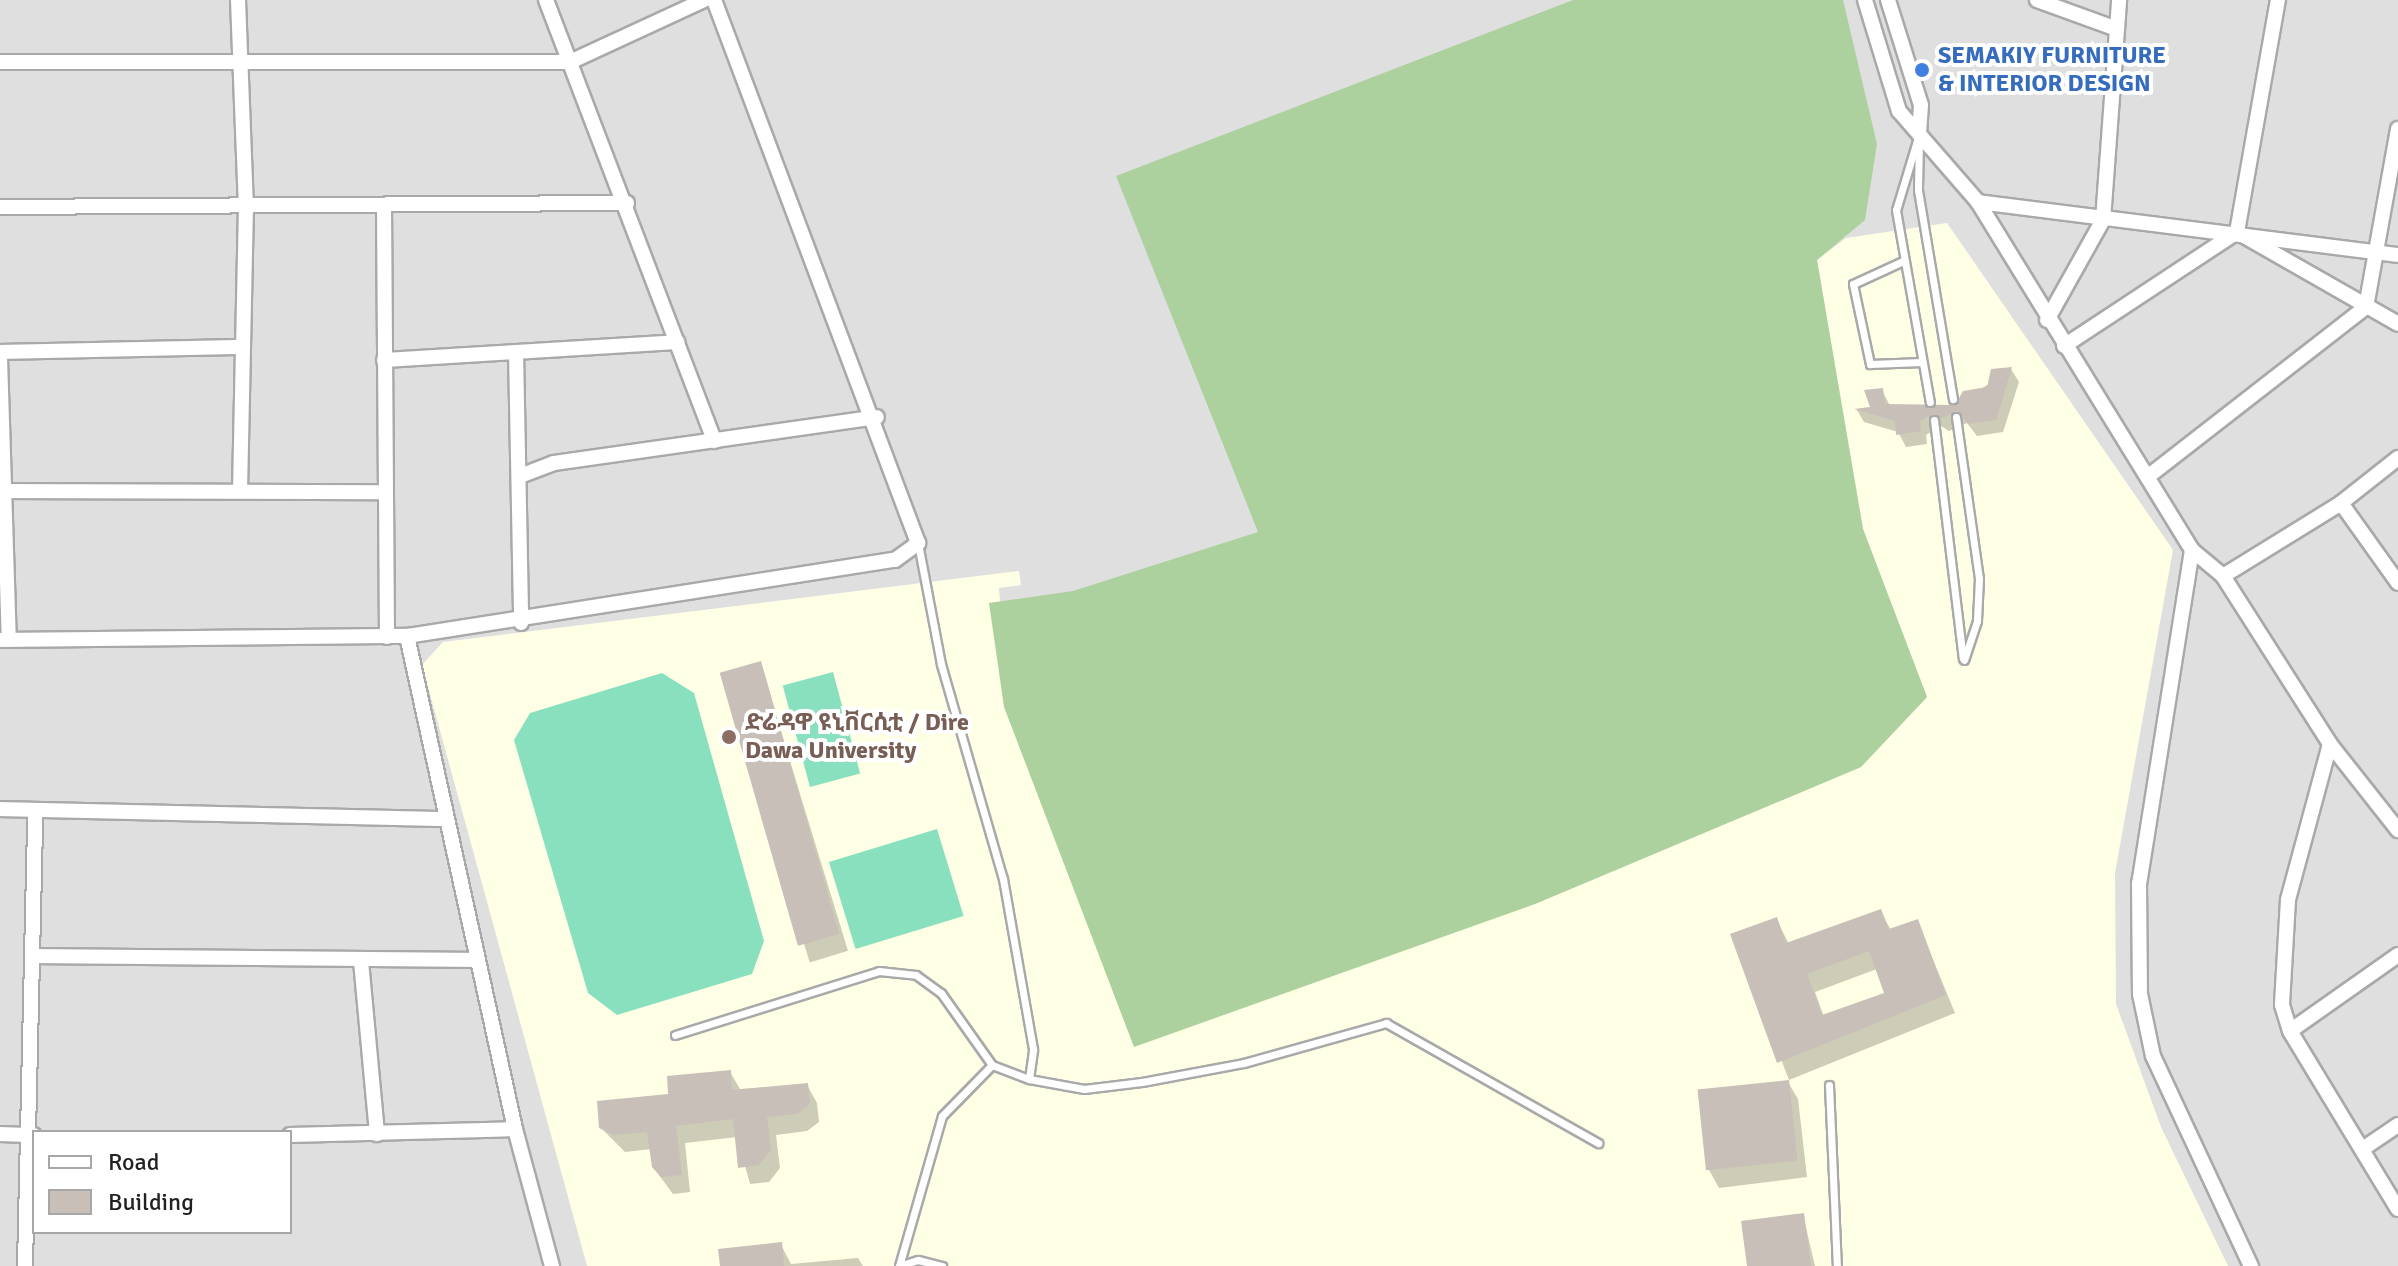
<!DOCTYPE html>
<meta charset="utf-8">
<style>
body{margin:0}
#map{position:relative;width:2398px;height:1266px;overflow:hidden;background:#f2efe9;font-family:Signika,"Noto Sans Ethiopic",sans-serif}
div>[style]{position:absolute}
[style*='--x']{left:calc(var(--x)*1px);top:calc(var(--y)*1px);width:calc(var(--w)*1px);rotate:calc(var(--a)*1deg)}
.residential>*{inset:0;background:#e0dfdf}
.education>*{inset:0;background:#ffffe5}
.forest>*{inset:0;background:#add19e}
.pitch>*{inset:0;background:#88e0be;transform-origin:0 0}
.shadow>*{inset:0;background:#0003;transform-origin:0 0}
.building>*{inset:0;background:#c7bfb8;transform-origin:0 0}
.roads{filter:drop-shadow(2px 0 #a9a9a9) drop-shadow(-2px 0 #a9a9a9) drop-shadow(0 2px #a9a9a9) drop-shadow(0 -2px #a9a9a9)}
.service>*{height:7px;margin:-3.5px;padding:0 3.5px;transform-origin:3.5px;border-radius:3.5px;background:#fff}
.minor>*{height:14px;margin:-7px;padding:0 7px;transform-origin:7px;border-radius:7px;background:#fff}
.dots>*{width:22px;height:22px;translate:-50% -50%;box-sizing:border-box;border:4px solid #fff;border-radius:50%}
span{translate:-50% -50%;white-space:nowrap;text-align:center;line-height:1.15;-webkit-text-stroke:8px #fff;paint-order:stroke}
.shop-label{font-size:24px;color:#366cbe;font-weight:700}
.left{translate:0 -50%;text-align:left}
.education-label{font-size:24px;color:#785e54;font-weight:700}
.legend{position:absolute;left:32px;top:1130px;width:260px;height:104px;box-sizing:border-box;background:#fff;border:2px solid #a7a7a7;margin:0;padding:10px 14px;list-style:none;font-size:24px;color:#222}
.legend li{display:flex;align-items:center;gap:16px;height:40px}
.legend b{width:40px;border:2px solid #a7a7a7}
</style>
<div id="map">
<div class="residential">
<div style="clip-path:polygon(evenodd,0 0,2398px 0,2398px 1266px,0 1266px,0 0,34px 1132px,290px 1132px,290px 1232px,34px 1232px,34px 1132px)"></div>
</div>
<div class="education">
<div style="clip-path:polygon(1947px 223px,2173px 550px,2115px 873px,2116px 1004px,2161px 1127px,2228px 1266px,587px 1266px,422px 665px,443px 642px,1019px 571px,1021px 585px,999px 588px,1000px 602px,990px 603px,1535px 904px,1861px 767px,1927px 697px,1863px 529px,1817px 260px,1846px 238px)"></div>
</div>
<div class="forest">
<div style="clip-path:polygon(1573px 0,1843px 0,1877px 144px,1865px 220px,1817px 260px,1863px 529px,1927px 697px,1861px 767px,1535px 904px,1134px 1047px,1004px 707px,989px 603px,1073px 591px,1258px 532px,1116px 176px)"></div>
</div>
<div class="pitch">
<div style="left:833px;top:672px;width:105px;height:52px;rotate:75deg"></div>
<div style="clip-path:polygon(662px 673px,694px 693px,764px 941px,752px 974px,617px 1015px,588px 993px,514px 740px,530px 713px)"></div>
<div style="left:937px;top:829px;width:91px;height:113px;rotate:73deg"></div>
</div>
<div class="shadow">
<div style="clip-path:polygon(2011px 369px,2019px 382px,2003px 432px,1977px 436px,1967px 423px,1949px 431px,1941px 426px,1926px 435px,1927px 444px,1906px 447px,1898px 432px,1864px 422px,1857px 410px,1872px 408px,1882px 390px,1890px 406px,1954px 407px)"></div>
<div style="left:760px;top:663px;width:301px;height:40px;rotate:73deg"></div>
<div style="clip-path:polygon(evenodd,1880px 911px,1891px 930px,1917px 921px,1955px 1013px,1789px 1080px,1733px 935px,1776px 919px,1789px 944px,1880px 911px,1877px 969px,1886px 994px,1824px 1017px,1815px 992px,1877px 969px)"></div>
<div style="clip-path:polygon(730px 1072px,740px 1089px,807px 1085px,817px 1103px,819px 1122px,807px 1131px,776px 1135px,780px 1168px,769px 1182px,750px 1184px,737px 1137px,685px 1143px,690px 1192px,673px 1194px,653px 1167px,652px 1149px,625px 1152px,601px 1128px)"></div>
<div style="clip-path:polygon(1788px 1082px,1798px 1099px,1807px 1177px,1719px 1188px,1709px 1170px)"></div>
<div style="clip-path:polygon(1803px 1215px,1815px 1266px,1749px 1266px)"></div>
<div style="clip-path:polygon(781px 1245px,791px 1264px,858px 1258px,863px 1266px,722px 1266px)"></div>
</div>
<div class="building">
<div style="clip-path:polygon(2012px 367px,1996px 420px,1968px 424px,1958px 411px,1940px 419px,1932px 414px,1920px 421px,1921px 431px,1896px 435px,1895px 421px,1854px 409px,1870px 407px,1864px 390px,1883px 388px,1885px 404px,1955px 405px,1963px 391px,1987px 387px,1991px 369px)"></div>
<div style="left:761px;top:661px;width:284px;height:43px;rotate:74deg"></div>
<div style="clip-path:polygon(evenodd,1881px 909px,1889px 929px,1918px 919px,1946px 995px,1777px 1063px,1730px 934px,1777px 917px,1786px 943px,1881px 909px,1869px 951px,1884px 993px,1822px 1015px,1807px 974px,1869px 951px)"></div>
<div style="clip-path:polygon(731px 1070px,732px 1090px,808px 1083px,810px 1104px,797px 1114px,767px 1117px,771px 1149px,759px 1165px,738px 1168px,733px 1119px,676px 1126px,682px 1175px,661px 1177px,652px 1167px,647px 1132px,614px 1135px,599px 1128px,597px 1101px,668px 1094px,667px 1076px)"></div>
<div style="left:1789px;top:1080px;width:81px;height:92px;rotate:84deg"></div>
<div style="clip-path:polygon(1804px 1213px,1811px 1266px,1747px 1266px,1741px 1221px)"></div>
<div style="clip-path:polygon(782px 1242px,784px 1266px,720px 1266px,718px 1249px)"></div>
</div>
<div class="roads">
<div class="service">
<div style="--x:1919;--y:134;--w:79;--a:106.8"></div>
<div style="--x:1896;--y:210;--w:195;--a:80"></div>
<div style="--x:1919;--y:141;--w:49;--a:91.2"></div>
<div style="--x:1918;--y:190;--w:212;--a:80.5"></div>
<div style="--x:1903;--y:261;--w:55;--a:155.3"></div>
<div style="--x:1853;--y:284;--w:82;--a:78"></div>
<div style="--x:1870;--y:364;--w:52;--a:-2.2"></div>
<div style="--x:1956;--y:417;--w:163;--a:81.9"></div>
<div style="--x:1979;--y:578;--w:43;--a:92.7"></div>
<div style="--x:1977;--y:621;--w:41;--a:108.4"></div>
<div style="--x:1934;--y:420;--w:240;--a:83.1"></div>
<div style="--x:675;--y:1035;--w:214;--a:-17.4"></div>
<div style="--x:879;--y:971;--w:37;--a:6"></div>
<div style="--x:916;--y:975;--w:31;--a:36"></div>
<div style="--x:941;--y:993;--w:88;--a:54.7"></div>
<div style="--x:1029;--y:1079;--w:56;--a:10.3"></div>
<div style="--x:1084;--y:1089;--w:58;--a:-6.9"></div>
<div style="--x:1142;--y:1082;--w:104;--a:-10.6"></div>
<div style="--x:1244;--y:1063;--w:148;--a:-15.7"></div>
<div style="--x:1386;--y:1023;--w:244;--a:29.5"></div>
<div style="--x:1829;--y:1085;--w:181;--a:87.5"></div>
<div style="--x:899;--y:1266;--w:156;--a:-74"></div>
<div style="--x:942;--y:1116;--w:71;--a:-45.6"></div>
<div style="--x:992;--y:1065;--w:40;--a:21"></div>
<div style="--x:1029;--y:1079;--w:30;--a:-82"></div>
<div style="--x:1033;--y:1049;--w:173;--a:-100"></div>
<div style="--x:1003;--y:879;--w:224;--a:-106.1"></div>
<div style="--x:941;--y:664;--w:123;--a:-100.8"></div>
<div style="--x:899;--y:1266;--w:20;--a:-18"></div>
<div style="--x:918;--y:1260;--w:25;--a:14"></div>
</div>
<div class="minor">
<div style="--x:238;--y:0;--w:205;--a:87.8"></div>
<div style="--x:246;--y:205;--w:286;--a:91.2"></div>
<div style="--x:546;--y:0;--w:472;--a:69.1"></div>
<div style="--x:1865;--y:0;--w:116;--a:73"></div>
<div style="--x:1899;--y:111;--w:121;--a:49"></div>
<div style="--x:1978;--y:202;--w:409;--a:58.4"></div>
<div style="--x:2192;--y:550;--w:40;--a:40"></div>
<div style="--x:2223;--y:576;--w:199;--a:57.5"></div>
<div style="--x:2330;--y:744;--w:110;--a:51.7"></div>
<div style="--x:1888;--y:0;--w:110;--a:72.6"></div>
<div style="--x:1921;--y:105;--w:29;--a:94"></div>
<div style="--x:2037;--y:0;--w:85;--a:19.9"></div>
<div style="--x:0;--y:62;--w:570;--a:0"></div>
<div style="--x:570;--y:62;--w:148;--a:-24.8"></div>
<div style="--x:1978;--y:202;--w:423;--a:7.2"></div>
<div style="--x:384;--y:206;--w:431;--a:89.6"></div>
<div style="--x:0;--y:207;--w:627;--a:-0.37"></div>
<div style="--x:2237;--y:232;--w:236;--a:-80"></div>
<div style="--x:2047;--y:320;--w:115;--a:-60.8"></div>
<div style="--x:2103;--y:220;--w:221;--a:-85.8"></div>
<div style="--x:2064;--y:346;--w:207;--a:-33.4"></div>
<div style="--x:2237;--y:232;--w:185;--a:29.7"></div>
<div style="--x:0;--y:352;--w:242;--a:-1.2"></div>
<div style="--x:516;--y:352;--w:271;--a:88.9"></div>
<div style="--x:0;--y:359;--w:281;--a:88.2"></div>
<div style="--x:384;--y:360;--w:294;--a:-3.5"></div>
<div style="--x:2150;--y:475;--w:274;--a:-37.9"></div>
<div style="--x:2366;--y:307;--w:181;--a:-79.8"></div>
<div style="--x:520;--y:476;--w:36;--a:-21"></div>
<div style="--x:554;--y:463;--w:326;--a:-8.1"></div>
<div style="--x:6;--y:491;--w:376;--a:0.2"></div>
<div style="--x:2341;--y:503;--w:98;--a:54.5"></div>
<div style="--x:2192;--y:550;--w:337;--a:99"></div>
<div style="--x:2139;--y:883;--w:111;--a:89.5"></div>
<div style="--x:2140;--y:994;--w:63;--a:78.2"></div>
<div style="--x:2153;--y:1056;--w:232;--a:65"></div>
<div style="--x:2223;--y:576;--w:139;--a:-31.7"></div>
<div style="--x:2341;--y:503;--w:73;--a:-38.3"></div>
<div style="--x:407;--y:636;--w:505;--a:77.64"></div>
<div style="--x:515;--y:1129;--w:142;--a:74.9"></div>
<div style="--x:0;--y:640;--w:407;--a:-0.6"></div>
<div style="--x:407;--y:636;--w:494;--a:-8.9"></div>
<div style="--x:895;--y:560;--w:29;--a:-36"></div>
<div style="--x:918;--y:543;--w:580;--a:-110.59"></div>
<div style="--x:2330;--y:744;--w:162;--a:105.1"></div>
<div style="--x:2288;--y:900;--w:105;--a:93.3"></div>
<div style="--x:2282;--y:1005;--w:27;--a:73"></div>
<div style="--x:2290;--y:1031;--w:208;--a:58.8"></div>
<div style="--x:0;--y:809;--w:443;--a:1.3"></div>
<div style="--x:35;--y:956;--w:441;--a:0.5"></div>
<div style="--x:361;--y:961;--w:174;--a:84.7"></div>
<div style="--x:2290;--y:1031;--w:132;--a:-35.1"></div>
<div style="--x:0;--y:1134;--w:34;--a:2"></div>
<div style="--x:290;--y:1135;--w:225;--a:-1.5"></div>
<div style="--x:2364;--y:1148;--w:41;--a:-34.1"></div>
<div style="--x:25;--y:1266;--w:456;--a:-88.7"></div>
</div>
</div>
<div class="dots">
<div style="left:1922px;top:70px;background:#3f7fe0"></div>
<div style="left:729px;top:737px;background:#8d6e63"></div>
</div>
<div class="shop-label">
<span class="left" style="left:1938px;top:70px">SEMAKIY FURNITURE<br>&amp; INTERIOR DESIGN</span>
</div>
<div class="education-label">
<span class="left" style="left:745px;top:737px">ድሬዳዋ ዩኒቨርሲቲ / Dire<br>Dawa University</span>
</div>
<ul class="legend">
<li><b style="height:10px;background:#fff"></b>Road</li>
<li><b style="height:22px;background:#c7bfb8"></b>Building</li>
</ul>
</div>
